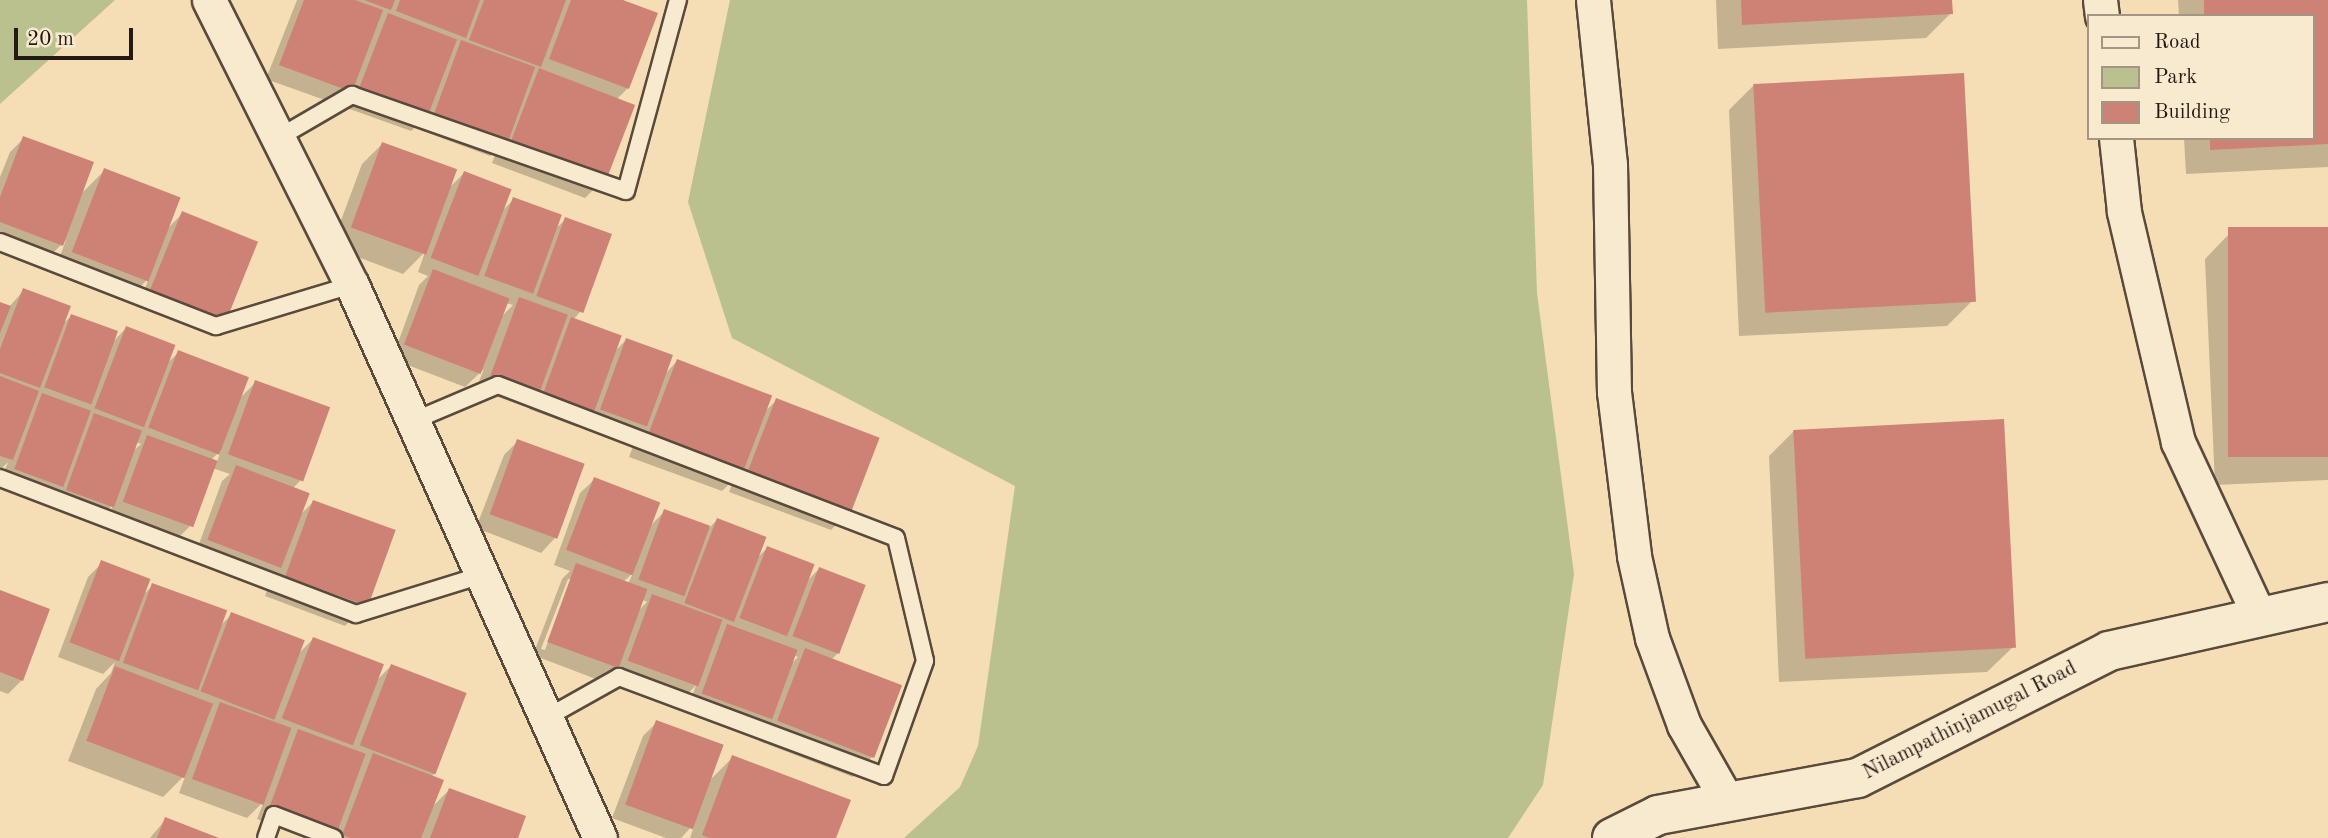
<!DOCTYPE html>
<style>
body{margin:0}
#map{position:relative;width:2328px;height:838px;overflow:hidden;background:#f5deb5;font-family:"Old Standard TT",serif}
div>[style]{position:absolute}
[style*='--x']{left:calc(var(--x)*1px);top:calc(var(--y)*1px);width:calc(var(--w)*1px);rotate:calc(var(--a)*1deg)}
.green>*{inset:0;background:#bbc18e}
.shadow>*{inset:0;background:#0003}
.building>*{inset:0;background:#ce8275;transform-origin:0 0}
.roads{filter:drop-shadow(2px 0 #594a3c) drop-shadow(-2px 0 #594a3c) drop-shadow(0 2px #594a3c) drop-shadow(0 -2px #594a3c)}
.lane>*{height:16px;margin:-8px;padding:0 8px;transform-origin:8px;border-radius:8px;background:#f8eacf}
.street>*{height:33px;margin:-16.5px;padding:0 16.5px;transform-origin:16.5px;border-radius:16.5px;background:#f8eacf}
.secondary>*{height:38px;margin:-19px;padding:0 19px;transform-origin:19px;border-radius:19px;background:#f8eacf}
span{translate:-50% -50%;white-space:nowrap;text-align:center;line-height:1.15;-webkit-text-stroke:7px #f8eacf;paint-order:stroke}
.street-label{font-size:21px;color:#251913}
.legend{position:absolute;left:2087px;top:14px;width:228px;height:126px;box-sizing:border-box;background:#f8eacf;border:2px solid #a49684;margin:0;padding:9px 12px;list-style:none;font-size:21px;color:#251913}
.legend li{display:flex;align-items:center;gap:14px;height:35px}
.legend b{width:35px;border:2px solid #a49684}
.scale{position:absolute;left:14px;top:28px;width:119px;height:32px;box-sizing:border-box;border:4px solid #251913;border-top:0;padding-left:9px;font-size:21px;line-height:24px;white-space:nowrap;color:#251913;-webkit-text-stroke:5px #f8eacf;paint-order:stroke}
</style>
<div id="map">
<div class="green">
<div style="clip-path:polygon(0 0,115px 0,0 104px)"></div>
<div style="clip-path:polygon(730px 0,1527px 0,1537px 293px,1574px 574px,1543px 785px,1508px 838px,904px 838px,960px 787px,978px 746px,1015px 486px,732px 338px,688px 202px)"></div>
</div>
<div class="shadow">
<div style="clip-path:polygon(297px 0,618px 0,628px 88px,617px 99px,605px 178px,585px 198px,492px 163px,497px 150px,490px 156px,420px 130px,425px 118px,411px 131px,266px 79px)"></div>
<div style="clip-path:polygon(1716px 0,1951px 0,1951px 13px,1926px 38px,1718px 49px)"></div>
<div style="clip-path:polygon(2178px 0,2328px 0,2328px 167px,2186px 174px,2184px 138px,2312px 138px,2312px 16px,2179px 16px)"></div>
<div style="clip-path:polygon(1754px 85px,1972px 301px,1947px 326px,1739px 336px,1729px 110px)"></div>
<div style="clip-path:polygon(24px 138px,80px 195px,105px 170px,166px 230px,182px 214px,226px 320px,212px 334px,138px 307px,149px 278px,127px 300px,54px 272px,66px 240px,47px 259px,0 241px,0 177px,10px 152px)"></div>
<div style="clip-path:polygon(evenodd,382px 144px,447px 190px,464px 173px,502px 211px,514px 199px,555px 229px,566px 219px,580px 312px,573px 320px,614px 352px,626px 340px,664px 375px,677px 361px,764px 412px,777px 400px,851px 510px,831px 530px,729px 492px,734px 479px,722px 491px,629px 457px,638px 433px,589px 415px,577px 427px,529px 409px,534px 396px,523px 406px,476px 389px,484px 369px,465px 387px,392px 359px,419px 285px,428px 276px,418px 272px,425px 252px,403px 274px,331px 247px,362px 164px,382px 144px,506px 303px,513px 305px,501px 317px,506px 303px)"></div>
<div style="clip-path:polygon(2328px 229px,2328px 480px,2215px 485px,2205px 259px,2229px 234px)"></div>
<div style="clip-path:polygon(evenodd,24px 290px,62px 325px,71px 316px,111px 344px,126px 328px,165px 365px,178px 353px,238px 400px,256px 382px,300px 481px,293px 488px,300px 515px,313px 502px,365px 606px,345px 626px,265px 596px,273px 574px,195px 555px,222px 481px,230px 474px,212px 468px,190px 526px,176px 540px,109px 515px,113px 505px,97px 521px,52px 504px,58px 489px,47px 500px,0 483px,8px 462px,0 470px,0 303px,9px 307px,24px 290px,136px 442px,141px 444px,132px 452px,136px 442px,24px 290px,221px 450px,217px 462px,211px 460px,221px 450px)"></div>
<div style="clip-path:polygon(1794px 431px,2012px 648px,1987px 672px,1779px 682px,1769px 456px)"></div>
<div style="clip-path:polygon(518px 441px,583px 465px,555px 538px,541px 553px,476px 528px,504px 455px)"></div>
<div style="clip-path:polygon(evenodd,595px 479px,648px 528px,665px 511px,709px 528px,717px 520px,757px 558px,767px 548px,807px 581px,819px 569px,838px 653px,831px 660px,900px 686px,873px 756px,853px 777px,759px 741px,766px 721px,755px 732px,688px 707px,696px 685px,682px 700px,614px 675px,618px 664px,601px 681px,533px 655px,562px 579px,570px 571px,554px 565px,580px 493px,595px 479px,633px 573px,628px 584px,623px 582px,633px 573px,595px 479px,568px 579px,571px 579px,545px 650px,541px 649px,568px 579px,595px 479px,641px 599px,647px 602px,636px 613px,641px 599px,595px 479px,793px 655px,798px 657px,788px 667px,793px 655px)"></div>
<div style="clip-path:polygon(102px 563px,141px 597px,153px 585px,220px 626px,232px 614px,298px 654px,313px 639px,375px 682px,391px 666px,435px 773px,431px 777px,431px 808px,449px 790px,516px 838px,333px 838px,337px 828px,327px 838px,308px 838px,257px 819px,264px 801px,247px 818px,179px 793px,186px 774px,163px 797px,68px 761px,96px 689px,111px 673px,115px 662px,103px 674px,58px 657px,88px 577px)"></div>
<div style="clip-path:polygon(0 592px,22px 680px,8px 694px,0 691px)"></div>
<div style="clip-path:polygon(657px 722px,708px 782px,733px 757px,834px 838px,690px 838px,695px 823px,681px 838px,666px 838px,612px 818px,643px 736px)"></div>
<div style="clip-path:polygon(166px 819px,214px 838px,150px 838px)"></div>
</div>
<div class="building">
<div style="clip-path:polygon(304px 0,355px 0,383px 10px,352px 92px,279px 65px)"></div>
<div style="clip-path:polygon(364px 0,395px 0,391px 10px)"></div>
<div style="clip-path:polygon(400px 0,480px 0,466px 38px,396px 11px)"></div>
<div style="clip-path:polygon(484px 0,566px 0,541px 67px,469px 40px)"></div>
<div style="clip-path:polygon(571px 0,623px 0,658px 13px,629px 89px,549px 59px)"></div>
<div style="clip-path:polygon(1741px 0,1952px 0,1953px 14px,1742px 25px)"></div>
<div style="clip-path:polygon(2204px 0,2328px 0,2328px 144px,2210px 150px,2210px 138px,2312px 138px,2312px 16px,2204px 16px)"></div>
<div style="left:388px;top:13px;width:74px;height:85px;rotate:21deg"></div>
<div style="left:461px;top:40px;width:79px;height:81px;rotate:20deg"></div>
<div style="left:539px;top:68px;width:103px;height:80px;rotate:21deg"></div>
<div style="left:1964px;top:73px;width:229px;height:211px;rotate:87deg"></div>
<div style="clip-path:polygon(23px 136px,94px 162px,63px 246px,0 222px,0 197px)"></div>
<div style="left:382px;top:142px;width:80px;height:91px;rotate:20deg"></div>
<div style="left:104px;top:168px;width:82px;height:90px;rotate:21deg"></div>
<div style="left:464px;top:171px;width:51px;height:93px;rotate:21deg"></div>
<div style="left:513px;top:197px;width:52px;height:84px;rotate:20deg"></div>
<div style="left:182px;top:211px;width:82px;height:87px;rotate:22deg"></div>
<div style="left:565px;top:217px;width:50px;height:84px;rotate:20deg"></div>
<div style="left:2328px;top:227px;width:230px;height:100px;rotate:90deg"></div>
<div style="left:433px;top:269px;width:82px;height:81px;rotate:21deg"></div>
<div style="clip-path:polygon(23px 288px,71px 306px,40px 388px,0 373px,0 349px)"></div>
<div style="left:519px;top:297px;width:52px;height:84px;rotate:20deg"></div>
<div style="clip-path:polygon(0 302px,11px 306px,0 333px)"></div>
<div style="left:71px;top:314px;width:50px;height:78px;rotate:20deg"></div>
<div style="left:571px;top:317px;width:54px;height:82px;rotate:20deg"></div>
<div style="left:126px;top:326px;width:53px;height:88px;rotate:21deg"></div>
<div style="left:626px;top:338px;width:50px;height:76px;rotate:20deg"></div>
<div style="left:178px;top:350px;width:76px;height:83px;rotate:21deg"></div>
<div style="left:677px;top:359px;width:102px;height:83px;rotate:21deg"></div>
<div style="clip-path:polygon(0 376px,39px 391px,13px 460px,0 456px)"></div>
<div style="left:255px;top:380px;width:80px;height:79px;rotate:20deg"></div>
<div style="left:42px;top:393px;width:52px;height:81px;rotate:20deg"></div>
<div style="left:776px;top:398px;width:111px;height:79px;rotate:21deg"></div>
<div style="left:94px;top:413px;width:51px;height:82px;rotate:20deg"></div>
<div style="left:2004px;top:419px;width:229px;height:211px;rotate:87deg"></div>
<div style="left:147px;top:435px;width:75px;height:71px;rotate:20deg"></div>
<div style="left:517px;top:439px;width:72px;height:80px;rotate:20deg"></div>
<div style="left:236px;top:465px;width:79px;height:80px;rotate:21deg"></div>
<div style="left:594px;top:477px;width:71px;height:78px;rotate:21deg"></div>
<div style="left:313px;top:500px;width:88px;height:81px;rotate:20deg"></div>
<div style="left:664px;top:509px;width:49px;height:75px;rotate:20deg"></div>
<div style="left:717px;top:518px;width:53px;height:91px;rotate:21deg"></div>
<div style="left:767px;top:546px;width:51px;height:77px;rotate:21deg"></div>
<div style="left:101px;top:560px;width:53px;height:88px;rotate:21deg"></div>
<div style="left:576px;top:563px;width:76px;height:84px;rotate:20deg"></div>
<div style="left:819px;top:567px;width:50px;height:74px;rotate:21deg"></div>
<div style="left:152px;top:583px;width:80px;height:85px;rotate:20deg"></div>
<div style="clip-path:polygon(0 590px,50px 609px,23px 681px,0 672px)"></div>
<div style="left:652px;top:594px;width:75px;height:71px;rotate:20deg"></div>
<div style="left:231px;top:612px;width:79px;height:85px;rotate:21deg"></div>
<div style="left:727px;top:624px;width:75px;height:74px;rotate:20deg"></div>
<div style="left:313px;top:637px;width:76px;height:87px;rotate:21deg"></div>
<div style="left:805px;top:648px;width:104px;height:78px;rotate:21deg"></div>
<div style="left:391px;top:664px;width:81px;height:87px;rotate:21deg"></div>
<div style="left:115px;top:666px;width:105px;height:80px;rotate:21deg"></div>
<div style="left:220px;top:702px;width:76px;height:82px;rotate:20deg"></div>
<div style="left:656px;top:720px;width:72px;height:90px;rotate:20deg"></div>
<div style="left:298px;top:729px;width:72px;height:81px;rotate:20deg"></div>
<div style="clip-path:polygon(373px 753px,444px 780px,421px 838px,351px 838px,342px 835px)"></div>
<div style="clip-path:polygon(732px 755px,851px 800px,836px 838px,710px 838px,702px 835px)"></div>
<div style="clip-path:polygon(449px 788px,526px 816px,518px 838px,430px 838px)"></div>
<div style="clip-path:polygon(165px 817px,219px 838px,157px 838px)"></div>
</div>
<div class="roads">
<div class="lane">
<div style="--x:278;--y:138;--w:86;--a:-30.2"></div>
<div style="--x:352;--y:95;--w:290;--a:19.3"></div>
<div style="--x:626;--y:191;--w:198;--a:-74.8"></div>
<div style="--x:0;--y:242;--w:232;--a:21.3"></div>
<div style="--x:216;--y:326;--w:142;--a:-16.8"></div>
<div style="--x:413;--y:421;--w:92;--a:-23"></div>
<div style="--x:498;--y:385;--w:426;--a:21"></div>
<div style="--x:896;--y:538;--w:126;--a:76.7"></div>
<div style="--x:925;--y:661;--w:122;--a:109.6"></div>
<div style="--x:884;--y:776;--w:283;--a:-159.5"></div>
<div style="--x:619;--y:677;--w:84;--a:150.7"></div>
<div style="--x:0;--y:478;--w:381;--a:20.9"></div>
<div style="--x:356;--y:614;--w:132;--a:-17.2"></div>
<div style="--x:266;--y:838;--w:24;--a:-71"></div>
<div style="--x:274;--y:815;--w:64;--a:21"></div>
</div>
<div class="street">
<div style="--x:209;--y:0;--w:319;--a:63.4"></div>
<div style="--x:352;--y:285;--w:606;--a:65.85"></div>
<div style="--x:1593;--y:0;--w:165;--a:84.1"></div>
<div style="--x:1610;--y:164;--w:228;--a:89"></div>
<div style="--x:1614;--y:392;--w:165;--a:83"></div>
<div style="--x:1634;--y:556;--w:84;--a:77.6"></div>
<div style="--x:1652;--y:638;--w:93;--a:69.8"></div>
<div style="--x:1684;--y:725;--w:89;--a:60.3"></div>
<div style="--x:2100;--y:0;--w:16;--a:83"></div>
<div style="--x:2116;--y:138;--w:74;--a:83.8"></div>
<div style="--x:2124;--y:212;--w:236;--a:76.8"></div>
<div style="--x:2178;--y:442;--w:194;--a:65"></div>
</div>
<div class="secondary">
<div style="--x:1612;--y:838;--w:51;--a:-26.6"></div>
<div style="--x:1658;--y:815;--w:203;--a:-10.5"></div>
<div style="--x:1858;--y:778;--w:281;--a:-26.8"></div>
<div style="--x:2109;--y:651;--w:224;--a:-12.6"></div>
</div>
</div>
<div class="street-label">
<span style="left:1970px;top:721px;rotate:-27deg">Nilampathinjamugal Road</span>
</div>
<ul class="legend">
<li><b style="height:9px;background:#f8eacf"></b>Road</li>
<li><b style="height:19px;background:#bbc18e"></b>Park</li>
<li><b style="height:19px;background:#ce8275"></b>Building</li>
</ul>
<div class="scale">20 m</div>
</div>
